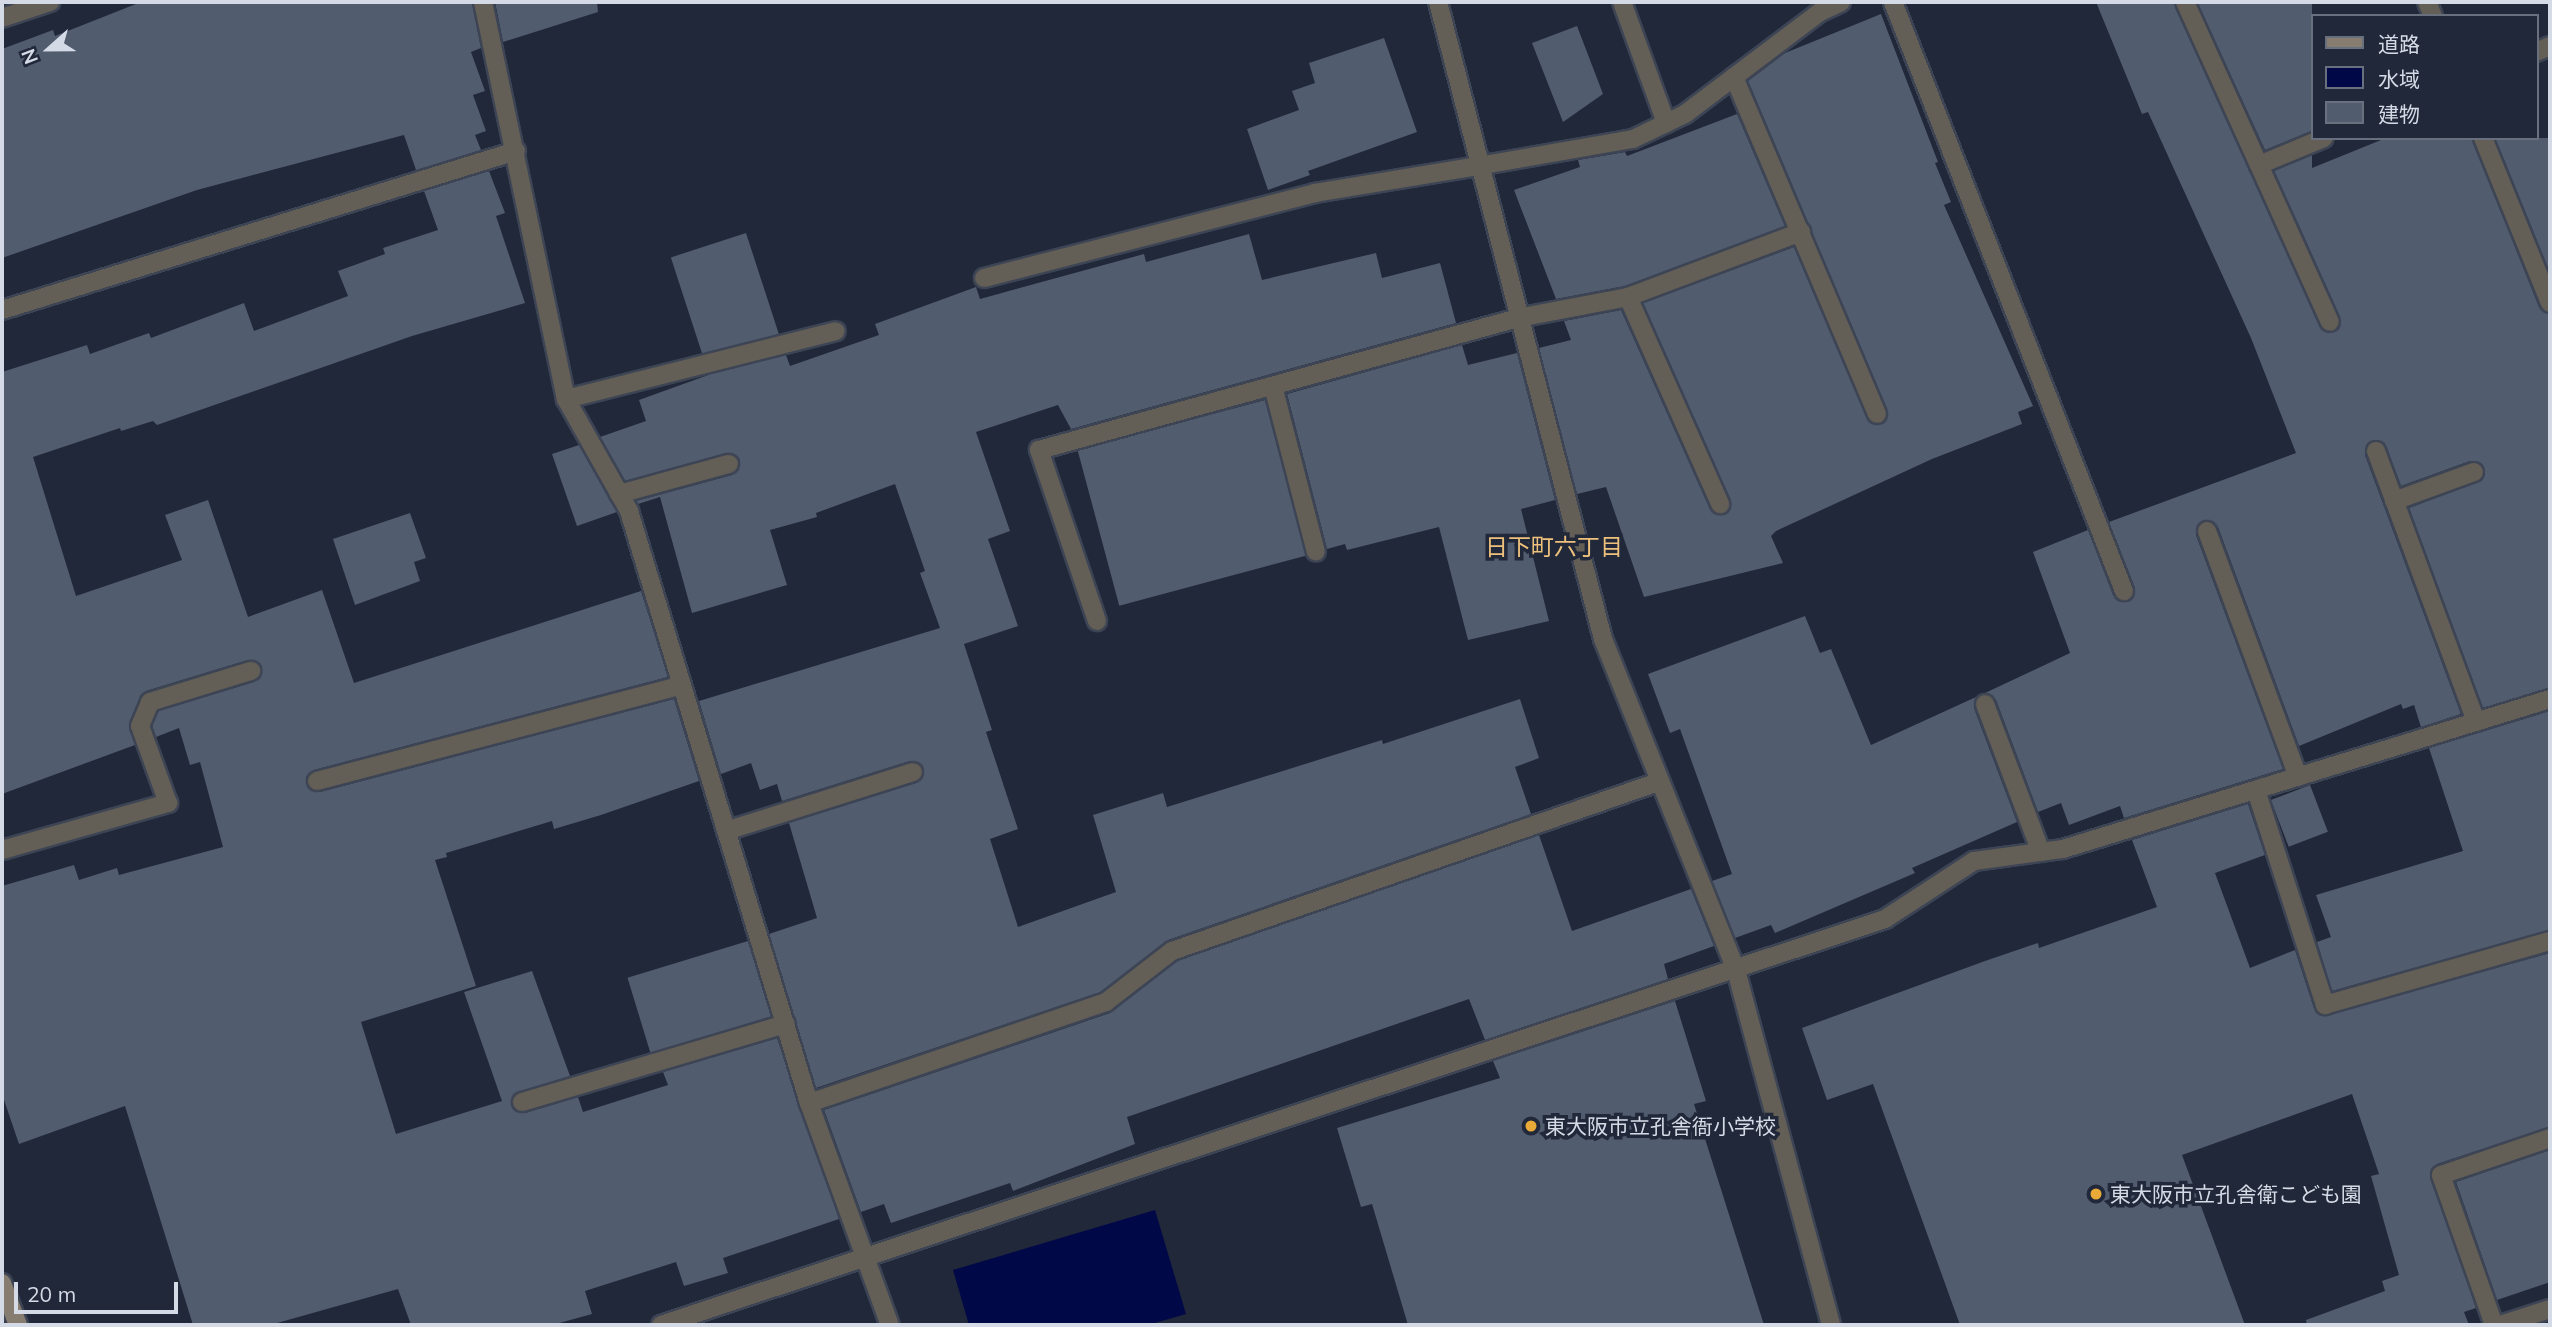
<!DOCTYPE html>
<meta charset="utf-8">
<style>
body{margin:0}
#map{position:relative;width:2552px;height:1327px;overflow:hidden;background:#202839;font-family:Mulish,"Noto Sans JP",sans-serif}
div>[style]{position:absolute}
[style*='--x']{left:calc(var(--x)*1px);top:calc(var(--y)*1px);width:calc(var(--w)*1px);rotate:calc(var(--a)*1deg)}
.water>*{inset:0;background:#010848}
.building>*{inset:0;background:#525c6f;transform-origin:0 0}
.roads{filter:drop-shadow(2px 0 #3d4555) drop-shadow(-2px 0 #3d4555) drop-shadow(0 2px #3d4555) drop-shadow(0 -2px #3d4555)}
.lane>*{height:18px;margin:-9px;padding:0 9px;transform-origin:9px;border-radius:9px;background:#645f56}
.street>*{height:18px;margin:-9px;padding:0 9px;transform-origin:9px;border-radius:9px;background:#645f56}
.secondary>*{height:18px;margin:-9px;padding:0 9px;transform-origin:9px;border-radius:9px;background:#867d70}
.dots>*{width:19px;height:19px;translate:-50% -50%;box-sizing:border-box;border:4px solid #202839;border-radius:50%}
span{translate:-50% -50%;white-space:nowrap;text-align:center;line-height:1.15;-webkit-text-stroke:7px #202839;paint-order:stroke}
.poi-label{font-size:21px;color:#d5dbe6}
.left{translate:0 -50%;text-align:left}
.neighbourhood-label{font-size:23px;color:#edc17c}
.frame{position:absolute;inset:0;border:4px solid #d5dbe6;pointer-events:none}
.legend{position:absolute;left:2311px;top:14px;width:228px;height:126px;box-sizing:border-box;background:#202839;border:2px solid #68707e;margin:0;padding:9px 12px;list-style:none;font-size:21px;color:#d5dbe6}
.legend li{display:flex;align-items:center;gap:14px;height:35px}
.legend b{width:35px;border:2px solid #68707e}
.north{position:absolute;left:14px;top:14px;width:70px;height:70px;-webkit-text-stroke:5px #202839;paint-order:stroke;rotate:249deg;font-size:19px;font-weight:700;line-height:28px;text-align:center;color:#d5dbe6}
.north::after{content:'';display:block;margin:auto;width:24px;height:32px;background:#d5dbe6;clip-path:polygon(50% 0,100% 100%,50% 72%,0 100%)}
.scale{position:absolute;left:14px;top:1282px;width:164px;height:32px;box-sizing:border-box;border:4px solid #d5dbe6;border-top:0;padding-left:9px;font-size:21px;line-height:24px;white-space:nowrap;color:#d5dbe6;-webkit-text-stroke:5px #202839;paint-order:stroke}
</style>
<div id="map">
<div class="water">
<div style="clip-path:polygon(1155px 1210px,1186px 1314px,1148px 1325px,969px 1325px,953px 1270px)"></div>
</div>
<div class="building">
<div style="clip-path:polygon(141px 2px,472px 2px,481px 48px,471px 52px,485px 91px,473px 95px,486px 131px,475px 135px,481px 150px,416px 170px,404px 135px,197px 190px,2px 258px,2px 49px,53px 30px,55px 36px)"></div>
<div style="clip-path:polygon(495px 2px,597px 2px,598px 12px,503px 42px)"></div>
<div style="clip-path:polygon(2096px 2px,2174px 2px,2320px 327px,2328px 333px,2339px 329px,2340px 317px,2274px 171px,2312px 155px,2312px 168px,2386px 138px,2472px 138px,2539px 307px,2550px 314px,2550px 688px,2483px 708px,2409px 508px,2478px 482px,2485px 475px,2482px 464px,2470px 461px,2401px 486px,2386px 446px,2373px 440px,2365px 455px,2461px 714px,2421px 727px,2414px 705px,2403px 709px,2401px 704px,2299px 746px,2218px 527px,2204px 520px,2196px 535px,2283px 769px,2124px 818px,2120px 806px,2069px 825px,2061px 803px,2038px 812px,1996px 700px,1985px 693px,2070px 653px,2033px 552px,2088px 530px,2113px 595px,2127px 602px,2135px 588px,2109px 522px,2296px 453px,2251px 338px,2148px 112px,2142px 114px)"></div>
<div style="clip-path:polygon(2197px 2px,2312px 2px,2312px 131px,2265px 150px)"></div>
<div style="clip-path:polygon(1881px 14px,1938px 162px,1935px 163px,1951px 202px,1944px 205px,2033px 406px,2018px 412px,2022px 424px,1932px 459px,1776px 531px,1771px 536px,1783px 563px,1644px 597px,1606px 487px,1577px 494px,1539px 348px,1571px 340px,1564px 321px,1621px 310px,1710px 509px,1724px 515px,1730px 499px,1643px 303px,1794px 247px,1867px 418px,1875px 425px,1886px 421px,1887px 410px,1748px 81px,1785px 53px)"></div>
<div style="clip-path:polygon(1577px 26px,1603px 94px,1563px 122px,1532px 43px)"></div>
<div style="clip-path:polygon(1384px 38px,1417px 132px,1308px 171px,1310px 175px,1268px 190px,1247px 129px,1299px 110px,1292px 91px,1315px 83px,1309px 63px)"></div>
<div style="clip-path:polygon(1737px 114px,1785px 226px,1625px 286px,1556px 299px,1514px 190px,1580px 167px,1578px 160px,1625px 152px,1627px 156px)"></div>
<div style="clip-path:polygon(2495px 138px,2550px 138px,2550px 273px)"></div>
<div style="clip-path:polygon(489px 171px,505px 213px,496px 216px,525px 303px,412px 336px,157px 425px,153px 421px,121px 431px,120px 428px,33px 457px,76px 596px,182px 560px,165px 515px,208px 500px,248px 617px,322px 590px,354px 683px,641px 591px,668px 677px,314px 770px,306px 777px,309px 788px,320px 792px,674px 699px,699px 781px,601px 815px,554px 829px,552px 821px,446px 853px,447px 857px,435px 860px,476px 986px,361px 1022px,396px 1134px,502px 1101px,464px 992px,532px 971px,570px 1076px,514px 1094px,511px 1105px,515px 1111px,525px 1113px,578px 1097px,583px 1112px,668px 1085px,663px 1072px,777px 1038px,839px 1219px,723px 1258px,728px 1273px,684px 1286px,676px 1262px,585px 1291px,592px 1314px,552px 1325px,411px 1325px,398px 1289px,270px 1325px,193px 1325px,125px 1106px,19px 1144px,2px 1094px,2px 886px,74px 865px,79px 880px,117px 868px,119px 875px,223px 847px,200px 762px,190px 765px,179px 728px,156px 737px,152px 726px,158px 711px,254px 682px,262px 668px,248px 660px,146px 691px,130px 722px,135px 745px,2px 794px,2px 372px,87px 345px,90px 354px,149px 333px,151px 338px,244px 303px,254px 331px,348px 296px,338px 271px,385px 254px,383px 248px,438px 230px,424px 191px)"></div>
<div style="left:746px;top:233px;width:106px;height:79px;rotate:72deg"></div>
<div style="clip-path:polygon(1249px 234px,1262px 280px,1376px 253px,1382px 278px,1440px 263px,1456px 323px,1071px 429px,1058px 405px,976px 432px,1010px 531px,988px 539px,1018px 626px,964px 644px,992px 730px,986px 732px,1018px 829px,990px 839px,1018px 927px,1116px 892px,1093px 815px,1163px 793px,1167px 807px,1382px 740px,1383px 744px,1520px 699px,1539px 758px,1515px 767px,1531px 814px,1168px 940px,1101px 992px,816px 1088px,769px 934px,817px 918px,789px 823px,916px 783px,924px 769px,910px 761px,782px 801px,777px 784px,760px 790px,751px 763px,721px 774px,699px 701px,940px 628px,920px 573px,925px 571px,895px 484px,816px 513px,817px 517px,770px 530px,787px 585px,692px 613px,660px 497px,638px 504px,636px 501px,732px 475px,740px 460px,726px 453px,625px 481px,600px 437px,646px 421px,639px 400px,711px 374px,786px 355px,790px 366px,879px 335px,875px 324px,976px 287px,980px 299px,1144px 254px,1146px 262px)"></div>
<div style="clip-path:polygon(1462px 345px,1468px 365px,1517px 353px,1555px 500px,1521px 509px,1549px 621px,1468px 640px,1439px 527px,1347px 550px,1345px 544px,1327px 549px,1287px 394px)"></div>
<div style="left:1265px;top:400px;width:161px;height:194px;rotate:75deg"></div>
<div style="clip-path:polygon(579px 445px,617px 512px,577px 526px,552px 454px)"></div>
<div style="clip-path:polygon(410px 513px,426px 558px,414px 562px,420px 581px,355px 605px,333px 539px)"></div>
<div style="clip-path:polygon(1805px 616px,1820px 653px,1831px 649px,1871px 745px,1976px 697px,1974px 708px,2017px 822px,1912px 868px,1915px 873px,1775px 933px,1771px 925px,1735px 938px,1712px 881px,1732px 874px,1680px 729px,1670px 733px,1648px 674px)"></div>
<div style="clip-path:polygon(2550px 711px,2550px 930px,2332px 991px,2317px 942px,2331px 937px,2316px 895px,2463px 851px,2429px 748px)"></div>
<div style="left:2310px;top:785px;width:50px;height:42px;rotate:69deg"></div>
<div style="clip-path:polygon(2248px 804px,2265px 855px,2215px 873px,2250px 968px,2295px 950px,2314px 1008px,2322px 1016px,2550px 953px,2550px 1127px,2437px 1164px,2430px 1172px,2476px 1308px,2464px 1312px,2469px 1325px,2307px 1325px,2306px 1320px,2385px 1291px,2382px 1281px,2399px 1275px,2371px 1176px,2379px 1174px,2352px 1094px,2182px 1155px,2245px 1325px,1960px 1325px,1873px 1084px,1827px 1100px,1802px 1028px,1985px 961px,2038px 943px,2039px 948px,2157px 907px,2132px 840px)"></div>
<div style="clip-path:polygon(1539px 835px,1572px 931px,1691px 889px,1714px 946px,1664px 964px,1668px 979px,1485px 1040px,1469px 999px,1127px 1117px,1135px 1144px,1013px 1191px,1010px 1183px,891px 1223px,884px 1204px,861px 1212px,824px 1110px,1110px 1013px,1177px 961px)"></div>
<div style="left:748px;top:941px;width:79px;height:126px;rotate:73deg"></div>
<div style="clip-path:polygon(1675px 1001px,1706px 1101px,1694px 1104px,1764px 1325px,1408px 1325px,1372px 1204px,1361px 1207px,1337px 1128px,1500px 1078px,1493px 1061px)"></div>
<div style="clip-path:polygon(2550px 1150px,2550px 1282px,2497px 1300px,2456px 1182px)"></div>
</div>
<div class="roads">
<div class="lane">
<div style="--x:1893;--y:2;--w:633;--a:68.59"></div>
<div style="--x:1734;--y:77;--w:366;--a:67"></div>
<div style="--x:2483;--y:138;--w:178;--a:67.9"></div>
<div style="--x:2259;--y:165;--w:172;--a:65.7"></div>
<div style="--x:984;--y:278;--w:342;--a:-14.4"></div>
<div style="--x:1315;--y:193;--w:165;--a:-9.4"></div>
<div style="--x:1628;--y:297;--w:185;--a:-20.6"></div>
<div style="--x:1273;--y:386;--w:171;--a:75.5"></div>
<div style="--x:566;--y:399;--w:278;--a:-14.1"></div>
<div style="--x:2376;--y:451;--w:289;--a:69.7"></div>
<div style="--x:619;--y:494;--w:114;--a:-15.3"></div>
<div style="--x:2394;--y:501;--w:85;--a:-19.9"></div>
<div style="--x:2207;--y:531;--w:262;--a:69.7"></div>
<div style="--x:1097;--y:621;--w:181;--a:-108.7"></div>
<div style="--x:1039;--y:450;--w:497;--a:-15.4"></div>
<div style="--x:1518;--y:318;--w:112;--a:-10.8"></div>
<div style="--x:1628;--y:297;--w:227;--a:66"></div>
<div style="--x:1985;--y:704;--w:158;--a:69.3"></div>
<div style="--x:317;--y:781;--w:377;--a:-14.7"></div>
<div style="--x:726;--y:831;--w:196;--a:-17.5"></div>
<div style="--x:522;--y:1102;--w:275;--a:-16.5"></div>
<div style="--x:2494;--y:1325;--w:159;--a:-109.5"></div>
<div style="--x:2441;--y:1175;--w:115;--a:-18.7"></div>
<div style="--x:2500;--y:1325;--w:52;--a:-17.7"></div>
</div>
<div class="street">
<div style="--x:483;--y:2;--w:406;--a:78.2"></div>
<div style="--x:566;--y:399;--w:129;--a:60.6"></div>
<div style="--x:629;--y:511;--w:619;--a:73.09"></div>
<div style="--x:809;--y:1103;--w:236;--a:70"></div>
<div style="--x:1438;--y:2;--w:658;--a:75.48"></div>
<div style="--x:1603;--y:639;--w:357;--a:68.1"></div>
<div style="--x:1736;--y:970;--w:367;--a:75"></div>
<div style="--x:1622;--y:2;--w:129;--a:70"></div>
<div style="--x:2185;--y:2;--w:179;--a:65.6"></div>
<div style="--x:2259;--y:165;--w:70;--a:-22.6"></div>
<div style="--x:2427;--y:2;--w:15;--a:67"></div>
<div style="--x:2;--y:18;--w:51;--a:-18.4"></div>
<div style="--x:2536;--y:52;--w:15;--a:-23"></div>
<div style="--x:1478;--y:166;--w:157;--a:-9.9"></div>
<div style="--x:1633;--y:139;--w:58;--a:-25.7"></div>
<div style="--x:1685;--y:114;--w:169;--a:-37.1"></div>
<div style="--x:1820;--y:12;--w:23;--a:-25"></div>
<div style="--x:2;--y:310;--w:538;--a:-17.19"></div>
<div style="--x:2256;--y:790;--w:226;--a:72.2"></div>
<div style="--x:2325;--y:1005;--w:234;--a:-15.9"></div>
<div style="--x:2;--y:850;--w:173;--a:-15.8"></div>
<div style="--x:168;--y:803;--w:82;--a:-110"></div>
<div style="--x:140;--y:726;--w:26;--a:-67"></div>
<div style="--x:150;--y:702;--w:106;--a:-17.1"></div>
<div style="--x:809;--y:1103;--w:314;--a:-18.8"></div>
<div style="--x:1106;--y:1002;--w:83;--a:-37.7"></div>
<div style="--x:1172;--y:951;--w:515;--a:-19.17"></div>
<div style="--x:661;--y:1325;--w:1290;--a:-18.35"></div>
<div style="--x:1885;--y:919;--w:106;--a:-33.1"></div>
<div style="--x:1974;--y:861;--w:90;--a:-7.7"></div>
<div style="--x:2063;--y:849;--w:510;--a:-17.12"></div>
</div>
<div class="secondary">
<div style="--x:2;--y:1283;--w:45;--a:69.1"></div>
</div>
</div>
<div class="dots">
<div style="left:1531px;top:1126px;background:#e9aa38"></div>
<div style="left:2096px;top:1194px;background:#e9aa38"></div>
</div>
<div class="poi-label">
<span class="left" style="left:1545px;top:1126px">東大阪市立孔舎衙小学校</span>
<span class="left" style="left:2110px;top:1194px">東大阪市立孔舎衛こども園</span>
</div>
<div class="neighbourhood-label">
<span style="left:1554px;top:547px">日下町六丁目</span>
</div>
<div class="frame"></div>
<ul class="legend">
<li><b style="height:9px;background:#867d70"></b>道路</li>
<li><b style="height:19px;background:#010848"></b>水域</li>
<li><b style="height:19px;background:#525c6f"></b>建物</li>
</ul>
<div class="north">N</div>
<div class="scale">20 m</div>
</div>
